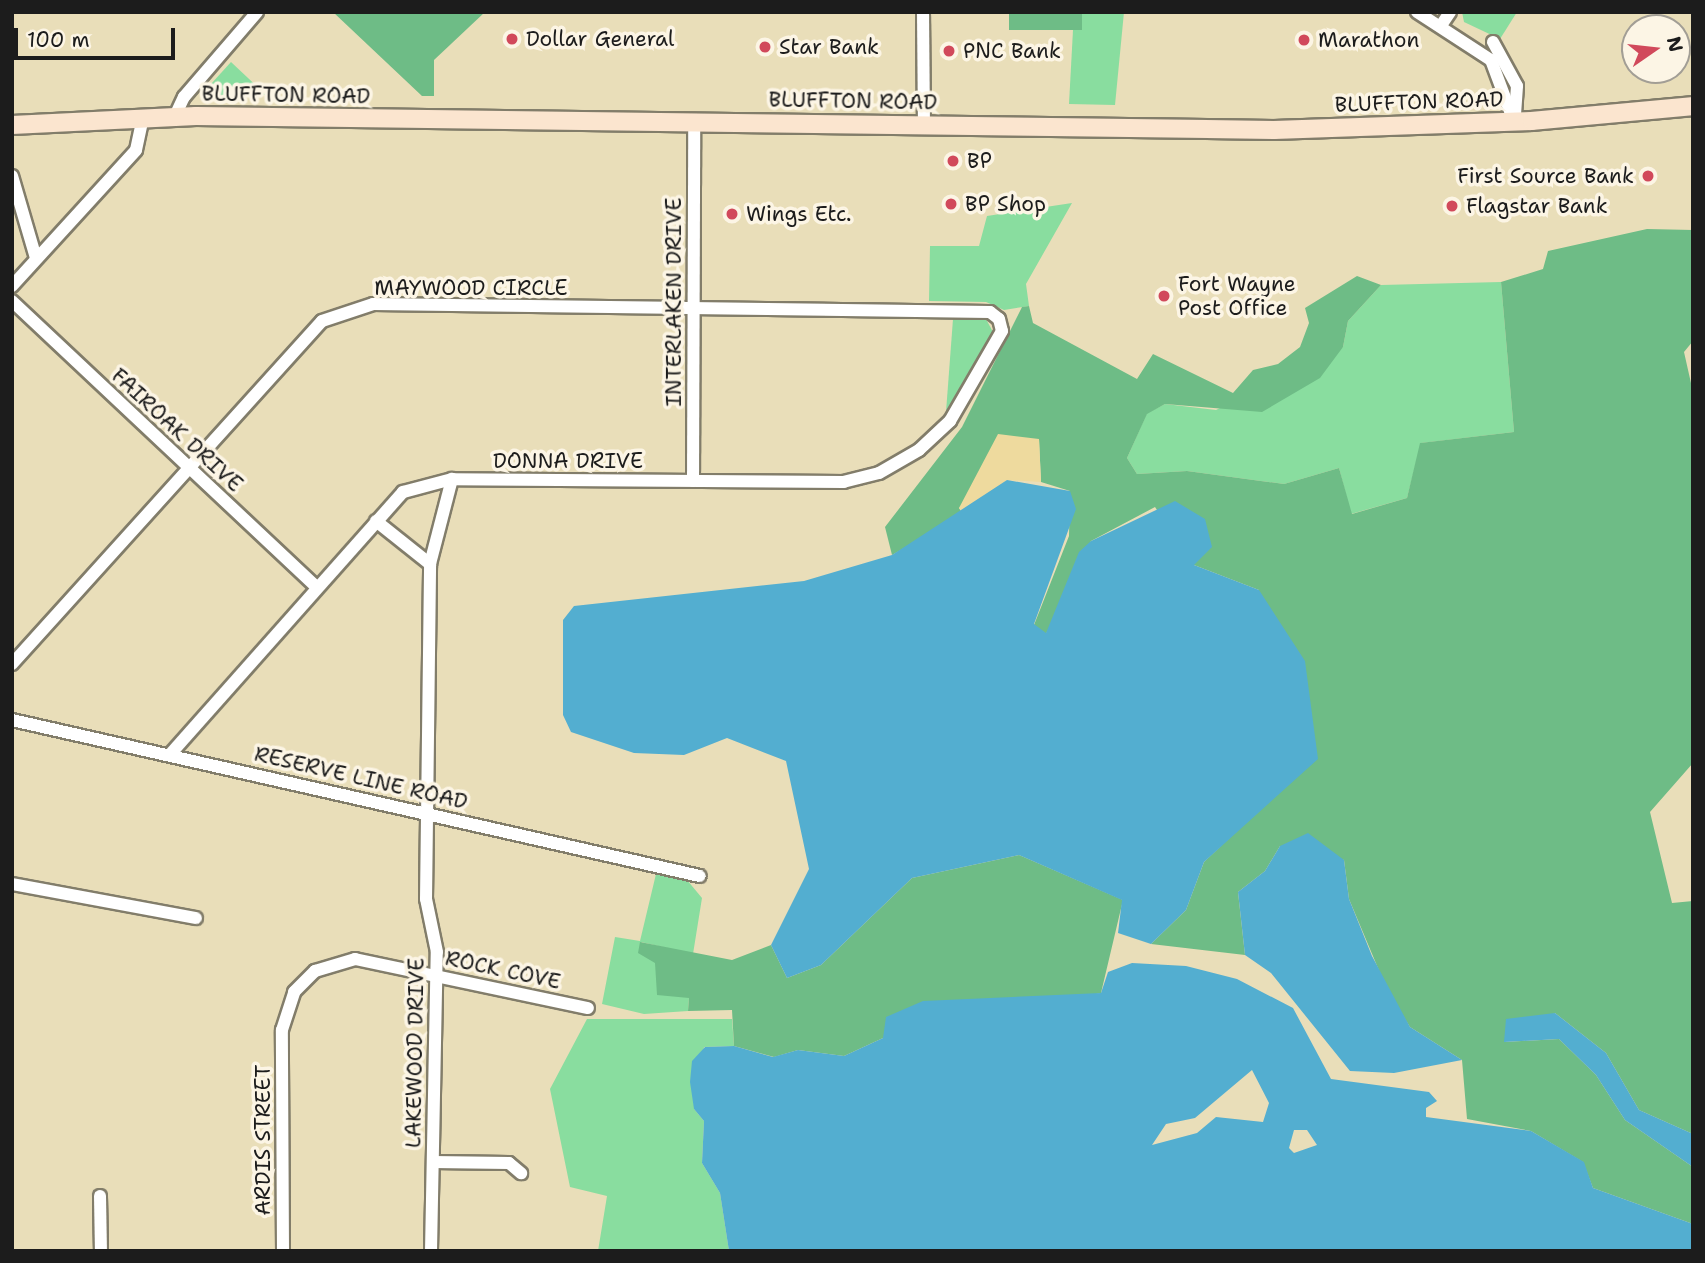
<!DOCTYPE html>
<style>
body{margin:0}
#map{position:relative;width:1705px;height:1263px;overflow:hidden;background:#e9deb9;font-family:"Shantell Sans",sans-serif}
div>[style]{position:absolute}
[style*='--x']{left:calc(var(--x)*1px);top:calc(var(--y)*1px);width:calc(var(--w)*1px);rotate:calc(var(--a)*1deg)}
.green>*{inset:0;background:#89dd9f}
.forest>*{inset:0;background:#6ebc86;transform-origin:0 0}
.sand>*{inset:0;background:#eeda9e}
.water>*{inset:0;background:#53aed0}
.roads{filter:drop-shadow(2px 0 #827d6a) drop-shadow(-2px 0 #827d6a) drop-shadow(0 2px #827d6a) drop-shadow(0 -2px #827d6a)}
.street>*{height:12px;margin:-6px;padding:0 6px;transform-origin:6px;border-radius:6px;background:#fff}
.secondary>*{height:18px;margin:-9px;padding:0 9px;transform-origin:9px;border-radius:9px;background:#fbe5cf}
.dots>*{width:19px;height:19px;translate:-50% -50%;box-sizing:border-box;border:4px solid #fcf5e5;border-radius:50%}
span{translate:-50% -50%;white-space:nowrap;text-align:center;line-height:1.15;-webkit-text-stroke:7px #fcf5e5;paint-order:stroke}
.poi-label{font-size:21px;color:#1c1c1c}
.left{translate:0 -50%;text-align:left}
.right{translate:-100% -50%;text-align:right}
.street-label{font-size:21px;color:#1c1c1c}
.frame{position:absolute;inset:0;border:14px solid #1c1c1c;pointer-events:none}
.north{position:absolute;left:1621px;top:14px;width:70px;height:70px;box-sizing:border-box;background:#fcf5e5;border:2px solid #a29e95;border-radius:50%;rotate:76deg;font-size:19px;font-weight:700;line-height:28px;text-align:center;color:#1c1c1c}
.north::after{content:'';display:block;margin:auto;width:24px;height:32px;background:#d1495b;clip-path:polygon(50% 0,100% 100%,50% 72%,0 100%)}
.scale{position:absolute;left:14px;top:28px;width:161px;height:32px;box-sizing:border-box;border:4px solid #1c1c1c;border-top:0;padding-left:9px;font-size:21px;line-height:24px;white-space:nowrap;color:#1c1c1c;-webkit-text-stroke:5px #fcf5e5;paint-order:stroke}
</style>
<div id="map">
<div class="green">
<div style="clip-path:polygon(1082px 12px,1124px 12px,1115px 105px,1069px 104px,1073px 30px)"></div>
<div style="clip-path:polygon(1462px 12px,1517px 12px,1500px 39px,1464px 22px)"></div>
<div style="clip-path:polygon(231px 62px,266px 95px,201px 95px)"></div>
<div style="clip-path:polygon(1072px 203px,1026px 284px,1029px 306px,1004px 310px,986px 302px,929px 301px,930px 246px,979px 246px,987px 216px)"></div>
<div style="clip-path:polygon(1501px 282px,1514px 432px,1421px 443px,1407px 498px,1351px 514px,1339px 468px,1284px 484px,1187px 471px,1137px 474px,1127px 458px,1147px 413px,1165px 404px,1216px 410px,1343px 347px,1348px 321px,1381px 285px)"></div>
<div style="clip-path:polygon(953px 319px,986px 319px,993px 332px,946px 412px)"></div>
<div style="clip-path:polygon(656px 874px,687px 880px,702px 898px,693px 954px,641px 942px,689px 998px,688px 1011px,644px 1014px,602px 1004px,615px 937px,640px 941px)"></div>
<div style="clip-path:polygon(587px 1019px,732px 1019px,734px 1046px,704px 1047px,694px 1109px,704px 1121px,702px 1163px,720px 1193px,729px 1251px,598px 1251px,607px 1196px,570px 1187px,550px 1089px)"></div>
</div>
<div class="forest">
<div style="clip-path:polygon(333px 12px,485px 12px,434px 60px,434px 96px,422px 96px)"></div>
<div style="left:1009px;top:12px;width:73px;height:18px"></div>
<div style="clip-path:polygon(1647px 229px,1693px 230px,1693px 341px,1684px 352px,1693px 392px,1693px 763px,1650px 812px,1672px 903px,1693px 901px,1693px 1134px,1639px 1110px,1606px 1053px,1555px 1013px,1504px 1042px,1559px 1039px,1596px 1075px,1625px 1120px,1693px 1167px,1693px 1224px,1593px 1188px,1583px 1162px,1531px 1131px,1467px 1119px,1462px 1060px,1410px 1027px,1388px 992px,1349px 899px,1344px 860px,1280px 846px,1265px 871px,1238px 892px,1245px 955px,1151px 944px,1186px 910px,1204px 862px,1257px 812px,1259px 590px,1194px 565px,1155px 507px,1091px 541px,1046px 634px,1034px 625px,1069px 536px,1070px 491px,1041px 482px,1039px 439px,959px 508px,963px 514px,892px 555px,885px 527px,962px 427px,1022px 307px,1029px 306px,1033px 323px,1137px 379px,1153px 354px,1233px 393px,1253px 370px,1278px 364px,1300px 347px,1309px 323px,1305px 308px,1357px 276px,1381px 285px,1348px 321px,1343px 347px,1320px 378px,1262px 412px,1165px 404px,1147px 414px,1127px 458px,1137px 474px,1187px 471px,1284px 484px,1339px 468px,1352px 514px,1407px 498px,1420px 443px,1514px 432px,1501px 282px,1543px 269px,1548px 251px)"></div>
<div style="clip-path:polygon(1019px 855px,1123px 900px,1101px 993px,883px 1038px,844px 1056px,798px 1050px,774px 1057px,734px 1046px,732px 1010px,688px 1011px,689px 998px,657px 995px,655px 963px,638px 953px,640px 942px,732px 960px,771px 945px,787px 978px,821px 965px,912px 878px)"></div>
</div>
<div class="sand">
<div style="clip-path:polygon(998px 434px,1039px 439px,1041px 482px,1007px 480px,963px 514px,959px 508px)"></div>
</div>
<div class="water">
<div style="clip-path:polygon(1007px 480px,1070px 491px,1076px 509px,1034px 624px,1046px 633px,1079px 552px,1091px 541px,1175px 501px,1205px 519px,1212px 547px,1194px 565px,1259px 590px,1305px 661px,1318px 759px,1204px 862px,1186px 910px,1151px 944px,1118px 933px,1122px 900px,1019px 855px,912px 878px,821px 965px,787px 978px,771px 945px,809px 869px,786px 761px,727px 738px,684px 755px,634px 753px,571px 732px,563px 715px,563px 620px,574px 606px,804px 581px,892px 555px)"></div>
<div style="clip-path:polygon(1308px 833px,1344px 860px,1349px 899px,1372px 956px,1410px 1027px,1462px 1060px,1394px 1073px,1350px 1071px,1271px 973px,1245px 955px,1238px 892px,1265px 871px,1280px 846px)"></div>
<div style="clip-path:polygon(evenodd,1132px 963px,1186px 966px,1237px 979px,1293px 1008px,1331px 1079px,1429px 1092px,1437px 1101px,1426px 1108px,1426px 1117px,1531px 1131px,1584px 1162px,1593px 1188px,1693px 1224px,1693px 1251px,729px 1251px,720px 1193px,702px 1163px,704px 1121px,694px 1109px,690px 1082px,692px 1061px,705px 1047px,734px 1046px,773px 1057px,798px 1050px,844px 1056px,883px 1038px,886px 1017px,923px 1001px,1101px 993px,1108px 972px,1132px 963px,1252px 1070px,1269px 1103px,1263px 1122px,1216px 1117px,1197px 1133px,1152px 1145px,1166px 1124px,1195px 1118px,1252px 1070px,1132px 963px,1294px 1130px,1307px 1130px,1317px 1145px,1294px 1153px,1289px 1148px,1294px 1130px)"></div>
<div style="clip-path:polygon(1555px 1013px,1606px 1053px,1639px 1110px,1693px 1134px,1693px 1167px,1625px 1120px,1596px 1075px,1559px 1039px,1504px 1042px,1506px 1019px)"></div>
</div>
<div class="roads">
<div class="street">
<div style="--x:923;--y:12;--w:113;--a:89.5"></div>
<div style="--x:1417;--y:12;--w:88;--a:33"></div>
<div style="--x:1491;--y:60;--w:66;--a:69.6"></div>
<div style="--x:1442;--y:24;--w:14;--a:-56"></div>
<div style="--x:1493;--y:42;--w:50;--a:61.4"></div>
<div style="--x:1517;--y:86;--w:32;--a:94"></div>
<div style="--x:175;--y:116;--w:21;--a:-65"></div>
<div style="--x:184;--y:97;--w:112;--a:-49.3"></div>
<div style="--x:12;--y:176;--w:85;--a:73.7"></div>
<div style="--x:12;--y:286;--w:184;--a:-47.6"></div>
<div style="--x:136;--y:150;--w:34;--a:-78"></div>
<div style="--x:12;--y:301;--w:416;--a:43.2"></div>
<div style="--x:693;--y:481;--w:359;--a:-89.8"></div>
<div style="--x:376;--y:521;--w:69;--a:38.5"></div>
<div style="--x:12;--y:664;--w:462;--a:-47.9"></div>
<div style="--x:322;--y:321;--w:54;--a:-18.4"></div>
<div style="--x:373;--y:304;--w:617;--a:0.74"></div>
<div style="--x:990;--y:312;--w:11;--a:38"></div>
<div style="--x:999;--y:319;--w:12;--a:76"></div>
<div style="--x:1002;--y:331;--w:104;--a:120"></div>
<div style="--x:950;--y:421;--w:42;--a:136.9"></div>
<div style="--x:919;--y:450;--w:46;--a:150.1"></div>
<div style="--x:879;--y:473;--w:36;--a:166"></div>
<div style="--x:844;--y:482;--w:392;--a:-179.6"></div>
<div style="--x:452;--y:479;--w:51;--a:165.1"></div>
<div style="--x:403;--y:492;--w:351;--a:131.6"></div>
<div style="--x:12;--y:720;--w:705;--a:12.78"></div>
<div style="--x:12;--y:884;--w:187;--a:10.5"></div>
<div style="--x:433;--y:1162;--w:76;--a:0.8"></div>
<div style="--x:509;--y:1163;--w:16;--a:40"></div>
<div style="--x:100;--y:1196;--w:55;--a:89"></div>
<div style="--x:283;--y:1251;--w:221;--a:-90.3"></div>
<div style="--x:282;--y:1030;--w:40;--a:-72"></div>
<div style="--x:294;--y:992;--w:30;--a:-45"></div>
<div style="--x:315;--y:971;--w:42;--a:-16.7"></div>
<div style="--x:355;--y:959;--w:238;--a:11.9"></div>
<div style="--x:431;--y:1251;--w:299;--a:-88.9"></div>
<div style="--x:437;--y:952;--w:54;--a:-101.7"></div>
<div style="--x:426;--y:899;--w:335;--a:-89.3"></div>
<div style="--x:430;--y:564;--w:88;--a:-75.5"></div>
</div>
<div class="secondary">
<div style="--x:12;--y:125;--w:184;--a:-2.8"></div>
<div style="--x:196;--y:116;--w:1078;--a:0.74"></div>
<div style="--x:1274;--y:130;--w:258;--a:-2"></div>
<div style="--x:1532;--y:121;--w:162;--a:-5.3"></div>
</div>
</div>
<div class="dots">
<div style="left:512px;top:39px;background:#d1495b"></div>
<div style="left:1304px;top:40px;background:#d1495b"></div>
<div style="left:765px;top:47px;background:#d1495b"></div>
<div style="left:949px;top:51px;background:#d1495b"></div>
<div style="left:953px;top:161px;background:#d1495b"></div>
<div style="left:1648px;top:176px;background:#d1495b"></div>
<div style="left:951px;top:204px;background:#d1495b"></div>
<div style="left:1452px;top:206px;background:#d1495b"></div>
<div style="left:732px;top:214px;background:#d1495b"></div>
<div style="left:1164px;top:296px;background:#d1495b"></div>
</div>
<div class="poi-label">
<span class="left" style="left:526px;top:39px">Dollar General</span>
<span class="left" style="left:1318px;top:40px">Marathon</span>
<span class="left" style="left:779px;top:47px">Star Bank</span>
<span class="left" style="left:963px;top:51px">PNC Bank</span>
<span class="left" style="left:967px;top:161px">BP</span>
<span class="right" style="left:1634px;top:176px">First Source Bank</span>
<span class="left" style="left:965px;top:204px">BP Shop</span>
<span class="left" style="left:1466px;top:206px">Flagstar Bank</span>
<span class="left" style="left:746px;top:214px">Wings Etc.</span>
<span class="left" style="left:1178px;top:296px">Fort Wayne<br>Post Office</span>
</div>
<div class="street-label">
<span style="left:286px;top:95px;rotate:1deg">BLUFFTON ROAD</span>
<span style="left:853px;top:101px;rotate:1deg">BLUFFTON ROAD</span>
<span style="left:1419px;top:102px;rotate:-2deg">BLUFFTON ROAD</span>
<span style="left:471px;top:288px">MAYWOOD CIRCLE</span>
<span style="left:674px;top:302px;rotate:-90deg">INTERLAKEN DRIVE</span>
<span style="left:177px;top:430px;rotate:43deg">FAIROAK DRIVE</span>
<span style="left:568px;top:461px">DONNA DRIVE</span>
<span style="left:361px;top:778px;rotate:13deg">RESERVE LINE ROAD</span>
<span style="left:503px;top:970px;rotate:12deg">ROCK COVE</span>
<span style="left:415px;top:1053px;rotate:-89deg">LAKEWOOD DRIVE</span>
<span style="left:263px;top:1140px;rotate:-90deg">ARDIS STREET</span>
</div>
<div class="frame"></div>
<div class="north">N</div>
<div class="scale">100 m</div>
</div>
